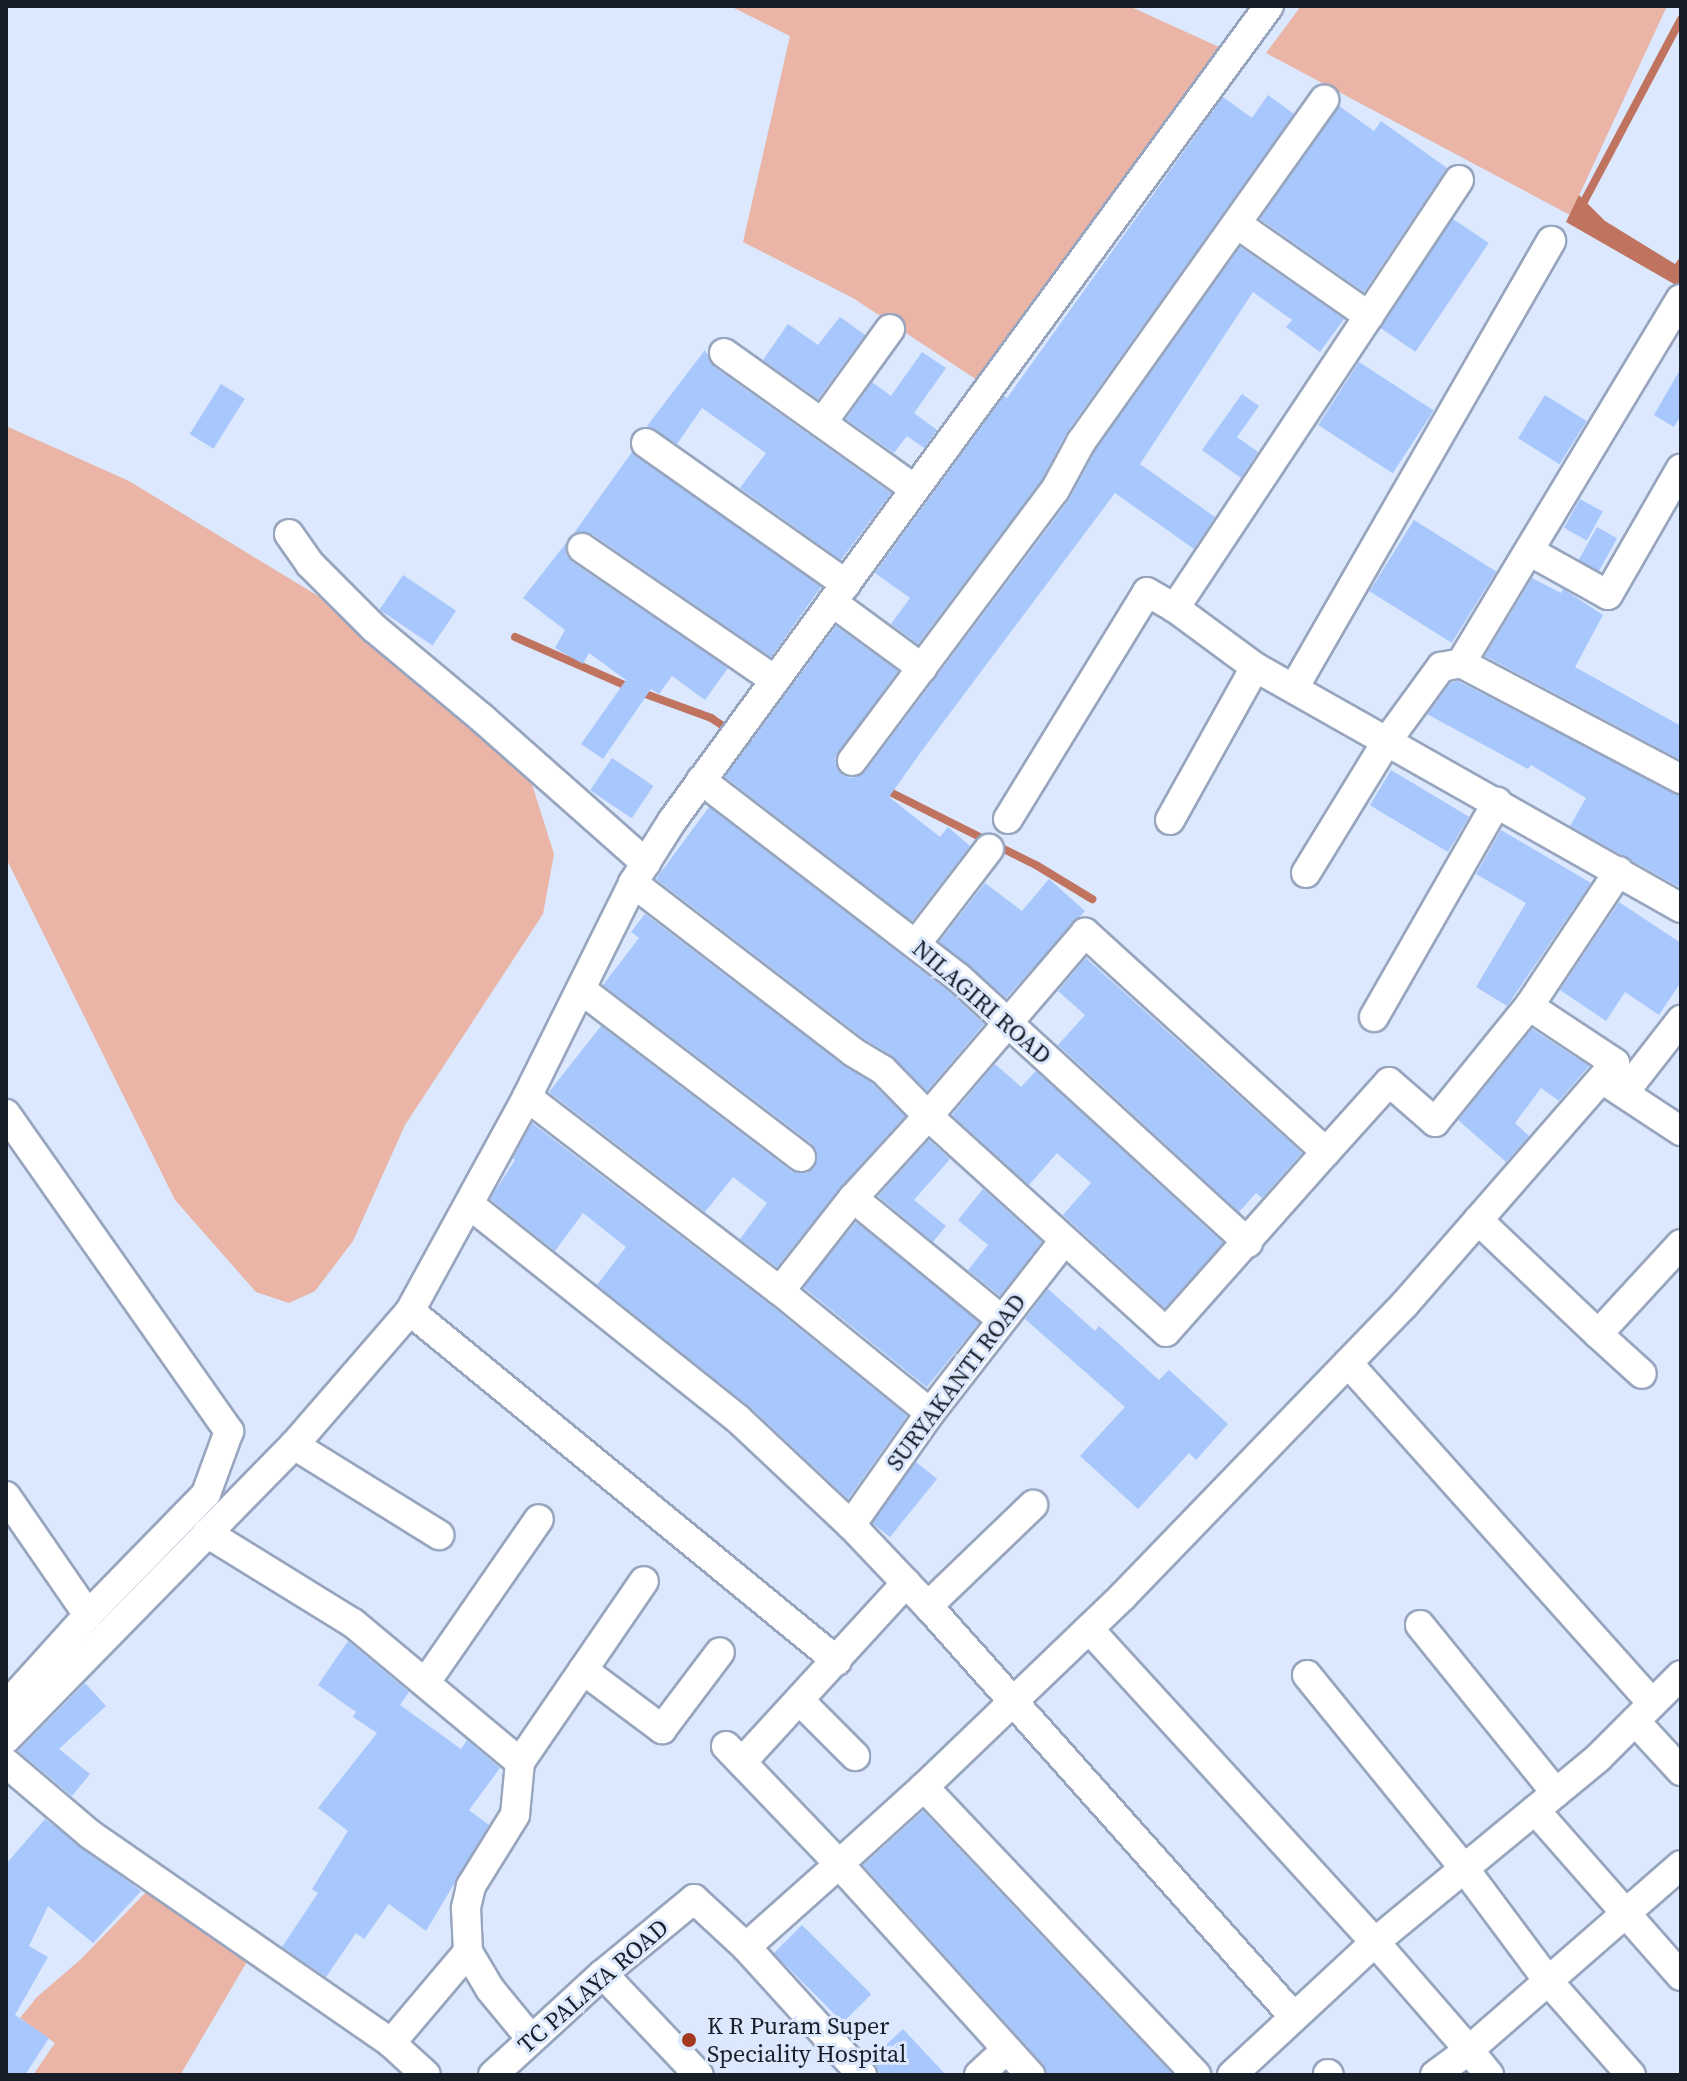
<!DOCTYPE html>
<style>
body{margin:0}
#map{position:relative;width:1687px;height:2081px;overflow:hidden;background:#dbe8fd;font-family:"Source Serif 4",serif}
div>[style]{position:absolute}
[style*='--x']{left:calc(var(--x)*1px);top:calc(var(--y)*1px);width:calc(var(--w)*1px);rotate:calc(var(--a)*1deg)}
.green>*{inset:0;background:#eab4a6}
.water>*{inset:0;background:#c0735f}
.stream>*{height:8px;margin:-4px;padding:0 4px;transform-origin:4px;border-radius:4px;background:#c0735f}
.building>*{inset:0;background:#a8c7fc;transform-origin:0 0}
.roads{filter:drop-shadow(2px 0 #97a5be) drop-shadow(-2px 0 #97a5be) drop-shadow(0 2px #97a5be) drop-shadow(0 -2px #97a5be)}
.minor>*{height:28px;margin:-14px;padding:0 14px;transform-origin:14px;border-radius:14px;background:#fff}
.dots>*{width:22px;height:22px;translate:-50% -50%;box-sizing:border-box;border:4px solid #dbe8fd;border-radius:50%}
span{translate:-50% -50%;white-space:nowrap;text-align:center;line-height:1.15;-webkit-text-stroke:6px #dbe8fd;paint-order:stroke}
.street-label{font-size:24px;color:#181e27}
.poi-label{font-size:24px;color:#181e27}
.left{translate:0 -50%;text-align:left}
.frame{position:absolute;inset:0;border:8px solid #181e27;pointer-events:none}
</style>
<div id="map">
<div class="green">
<div style="clip-path:polygon(730px 6px,1129px 6px,1219px 47px,977px 380px,853px 298px,743px 242px,790px 36px)"></div>
<div style="clip-path:polygon(1301px 6px,1667px 6px,1570px 215px,1266px 53px)"></div>
<div style="clip-path:polygon(6px 426px,129px 481px,346px 613px,519px 743px,554px 854px,543px 914px,405px 1125px,353px 1241px,315px 1291px,289px 1303px,256px 1292px,175px 1200px,6px 858px)"></div>
<div style="clip-path:polygon(151px 1887px,248px 1960px,182px 2072px,184px 2075px,33px 2075px,55px 2043px,20px 2018px,37px 1997px,80px 1960px)"></div>
</div>
<div class="water">
<div style="clip-path:polygon(1579px 195px,1605px 221px,1675px 264px,1681px 256px,1681px 288px,1566px 222px)"></div>
</div>
<div class="stream">
<div style="--x:1580;--y:209;--w:215;--a:-62"></div>
<div style="--x:515;--y:637;--w:137;--a:23.7"></div>
<div style="--x:640;--y:692;--w:76;--a:20.1"></div>
<div style="--x:711;--y:718;--w:55;--a:33.1"></div>
<div style="--x:882;--y:788;--w:172;--a:26.6"></div>
<div style="--x:1036;--y:865;--w:66;--a:31.3"></div>
</div>
<div class="building">
<div style="clip-path:polygon(1268px 95px,1294px 114px,1067px 432px,1041px 481px,918px 644px,891px 624px,910px 598px,875px 573px,1004px 396px,1007px 398px,1223px 97px,1252px 118px)"></div>
<div style="clip-path:polygon(1339px 106px,1374px 131px,1381px 121px,1447px 168px,1364px 292px,1260px 219px)"></div>
<div style="left:1453px;top:219px;width:43px;height:131px;rotate:34deg"></div>
<div style="clip-path:polygon(1240px 247px,1344px 319px,1320px 352px,1286px 327px,1292px 320px,1253px 292px,1140px 464px,1215px 517px,1194px 549px,1115px 493px,923px 749px,889px 797px,940px 837px,948px 827px,970px 846px,912px 921px,725px 777px,836px 626px,898px 671px,835px 758px,842px 775px,851px 778px,865px 772px,1069px 500px,1095px 451px)"></div>
<div style="clip-path:polygon(840px 317px,865px 335px,818px 399px,763px 360px,788px 324px,818px 345px)"></div>
<div style="clip-path:polygon(705px 350px,714px 367px,891px 493px,841px 560px,740px 488px,766px 453px,702px 408px,677px 444px,647px 426px)"></div>
<div style="clip-path:polygon(922px 352px,946px 368px,914px 413px,937px 430px,924px 448px,907px 436px,894px 453px,846px 419px,872px 382px,891px 396px)"></div>
<div style="left:1359px;top:362px;width:89px;height:75px;rotate:33deg"></div>
<div style="clip-path:polygon(1681px 368px,1681px 415px,1674px 427px,1654px 415px)"></div>
<div style="left:221px;top:384px;width:28px;height:59px;rotate:32deg"></div>
<div style="clip-path:polygon(1242px 394px,1259px 406px,1237px 437px,1258px 452px,1241px 478px,1202px 450px)"></div>
<div style="left:1545px;top:395px;width:49px;height:51px;rotate:32deg"></div>
<div style="clip-path:polygon(632px 452px,821px 587px,771px 657px,592px 534px,574px 533px)"></div>
<div style="left:1580px;top:499px;width:26px;height:33px;rotate:29deg"></div>
<div style="left:1414px;top:520px;width:97px;height:84px;rotate:32deg"></div>
<div style="left:1597px;top:527px;width:23px;height:38px;rotate:29deg"></div>
<div style="clip-path:polygon(566px 543px,566px 555px,572px 562px,728px 668px,705px 700px,672px 676px,659px 694px,651px 689px,603px 759px,581px 744px,626px 680px,589px 653px,583px 664px,555px 648px,565px 630px,523px 598px)"></div>
<div style="left:403px;top:575px;width:64px;height:42px;rotate:34deg"></div>
<div style="clip-path:polygon(1532px 578px,1561px 593px,1563px 589px,1603px 615px,1575px 667px,1681px 726px,1681px 760px,1485px 656px)"></div>
<div style="clip-path:polygon(1458px 681px,1681px 796px,1681px 888px,1570px 826px,1586px 798px,1531px 765px,1528px 769px,1427px 714px,1451px 682px)"></div>
<div style="left:612px;top:758px;width:50px;height:39px;rotate:34deg"></div>
<div style="left:1391px;top:770px;width:91px;height:41px;rotate:31deg"></div>
<div style="clip-path:polygon(709px 807px,948px 991px,984px 1024px,927px 1091px,892px 1056px,863px 1038px,656px 879px)"></div>
<div style="clip-path:polygon(1501px 830px,1591px 883px,1507px 1006px,1476px 987px,1526px 903px,1476px 874px)"></div>
<div style="clip-path:polygon(1049px 879px,1085px 911px,1006px 998px,939px 942px,985px 883px,1022px 911px)"></div>
<div style="clip-path:polygon(1619px 902px,1681px 943px,1681px 982px,1659px 1015px,1625px 992px,1606px 1021px,1560px 990px)"></div>
<div style="clip-path:polygon(645px 914px,843px 1065px,872px 1083px,905px 1116px,840px 1188px,777px 1267px,740px 1239px,767px 1203px,733px 1177px,705px 1212px,549px 1092px,601px 1026px,791px 1171px,807px 1173px,815px 1167px,817px 1151px,811px 1143px,603px 985px,639px 938px,631px 932px)"></div>
<div style="clip-path:polygon(1086px 958px,1302px 1153px,1262px 1198px,1256px 1193px,1239px 1212px,1058px 1045px,1085px 1015px,1058px 991px)"></div>
<div style="clip-path:polygon(1532px 1029px,1589px 1066px,1559px 1101px,1541px 1088px,1515px 1123px,1529px 1136px,1506px 1162px,1458px 1120px)"></div>
<div style="clip-path:polygon(995px 1064px,1021px 1087px,1036px 1071px,1223px 1243px,1165px 1308px,1063px 1215px,1091px 1183px,1057px 1153px,1029px 1185px,952px 1115px)"></div>
<div style="clip-path:polygon(532px 1123px,769px 1304px,907px 1416px,848px 1499px,750px 1407px,597px 1285px,626px 1247px,583px 1213px,555px 1251px,490px 1199px,515px 1160px,513px 1158px)"></div>
<div style="clip-path:polygon(929px 1140px,950px 1159px,914px 1200px,946px 1226px,933px 1242px,878px 1196px)"></div>
<div style="clip-path:polygon(983px 1189px,1042px 1242px,1000px 1296px,968px 1270px,988px 1245px,958px 1220px)"></div>
<div style="left:856px;top:1222px;width:159px;height:84px;rotate:39deg"></div>
<div style="clip-path:polygon(1048px 1289px,1095px 1331px,1099px 1326px,1159px 1380px,1169px 1370px,1228px 1424px,1196px 1460px,1189px 1453px,1138px 1509px,1080px 1456px,1125px 1407px,1025px 1319px)"></div>
<div style="left:916px;top:1462px;width:27px;height:75px;rotate:39deg"></div>
<div style="clip-path:polygon(348px 1641px,409px 1692px,400px 1705px,461px 1749px,467px 1740px,500px 1768px,469px 1810px,489px 1825px,426px 1931px,389px 1904px,364px 1939px,356px 1933px,326px 1977px,282px 1947px,318px 1893px,312px 1889px,348px 1831px,318px 1808px,377px 1733px,353px 1717px,356px 1712px,318px 1685px)"></div>
<div style="clip-path:polygon(85px 1683px,106px 1706px,59px 1749px,90px 1774px,72px 1796px,18px 1751px)"></div>
<div style="clip-path:polygon(923px 1811px,1173px 2075px,1047px 2075px,1043px 2064px,863px 1865px)"></div>
<div style="clip-path:polygon(45px 1819px,141px 1891px,93px 1943px,48px 1906px,29px 1946px,48px 1957px,15px 2015px,49px 2038px,25px 2075px,6px 2075px,6px 1864px)"></div>
<div style="left:802px;top:1925px;width:98px;height:40px;rotate:45deg"></div>
<div style="clip-path:polygon(903px 2029px,946px 2075px,882px 2075px,879px 2072px,871px 2059px)"></div>
</div>
<div class="roads">
<div class="minor">
<div style="--x:1459;--y:180;--w:514;--a:123.57"></div>
<div style="--x:1175;--y:608;--w:99;--a:36.4"></div>
<div style="--x:1255;--y:667;--w:489;--a:29.5"></div>
<div style="--x:1237;--y:224;--w:161;--a:34.9"></div>
<div style="--x:724;--y:353;--w:234;--a:35.5"></div>
<div style="--x:822;--y:423;--w:116;--a:-54.1"></div>
<div style="--x:646;--y:443;--w:245;--a:35.2"></div>
<div style="--x:289;--y:534;--w:37;--a:55"></div>
<div style="--x:310;--y:564;--w:91;--a:45"></div>
<div style="--x:374;--y:628;--w:141;--a:39.8"></div>
<div style="--x:482;--y:718;--w:219;--a:41.5"></div>
<div style="--x:582;--y:548;--w:234;--a:34.4"></div>
<div style="--x:1529;--y:551;--w:90;--a:29.1"></div>
<div style="--x:1608;--y:595;--w:146;--a:-60.1"></div>
<div style="--x:832;--y:602;--w:112;--a:36.3"></div>
<div style="--x:1461;--y:663;--w:425;--a:-58.9"></div>
<div style="--x:1294;--y:688;--w:516;--a:-60.1"></div>
<div style="--x:852;--y:761;--w:339;--a:-53.2"></div>
<div style="--x:1055;--y:490;--w:55;--a:-61.6"></div>
<div style="--x:1081;--y:442;--w:420;--a:-54.6"></div>
<div style="--x:701;--y:780;--w:325;--a:37.5"></div>
<div style="--x:959;--y:978;--w:392;--a:42.5"></div>
<div style="--x:1008;--y:819;--w:266;--a:-58.5"></div>
<div style="--x:1147;--y:592;--w:32;--a:30"></div>
<div style="--x:1170;--y:820;--w:175;--a:-60.9"></div>
<div style="--x:1306;--y:873;--w:155;--a:-58.5"></div>
<div style="--x:1387;--y:741;--w:92;--a:-53.9"></div>
<div style="--x:1441;--y:667;--w:20;--a:-11"></div>
<div style="--x:1461;--y:663;--w:249;--a:27.8"></div>
<div style="--x:633;--y:883;--w:277;--a:37.5"></div>
<div style="--x:853;--y:1052;--w:35;--a:31"></div>
<div style="--x:883;--y:1070;--w:64;--a:45.6"></div>
<div style="--x:928;--y:1116;--w:321;--a:42.2"></div>
<div style="--x:1166;--y:1332;--w:241;--a:-48.4"></div>
<div style="--x:1326;--y:1152;--w:326;--a:-137.7"></div>
<div style="--x:1085;--y:933;--w:241;--a:130.6"></div>
<div style="--x:928;--y:1116;--w:111;--a:132.4"></div>
<div style="--x:916;--y:944;--w:120;--a:-52.5"></div>
<div style="--x:583;--y:991;--w:274;--a:37.3"></div>
<div style="--x:1374;--y:1017;--w:248;--a:-60.2"></div>
<div style="--x:1602;--y:1079;--w:95;--a:33.4"></div>
<div style="--x:1624;--y:1093;--w:93;--a:-52"></div>
<div style="--x:527;--y:1097;--w:319;--a:37.5"></div>
<div style="--x:780;--y:1291;--w:193;--a:39.1"></div>
<div style="--x:6;--y:1114;--w:388;--a:54.9"></div>
<div style="--x:229;--y:1431;--w:67;--a:110.1"></div>
<div style="--x:206;--y:1494;--w:169;--a:134.3"></div>
<div style="--x:88;--y:1615;--w:122;--a:132"></div>
<div style="--x:1326;--y:1152;--w:94;--a:-48"></div>
<div style="--x:1389;--y:1082;--w:61;--a:41"></div>
<div style="--x:1435;--y:1122;--w:149;--a:-51"></div>
<div style="--x:470;--y:1205;--w:343;--a:38.6"></div>
<div style="--x:738;--y:1419;--w:155;--a:43.2"></div>
<div style="--x:851;--y:1525;--w:112;--a:46.5"></div>
<div style="--x:928;--y:1606;--w:550;--a:48.31"></div>
<div style="--x:1478;--y:1220;--w:166;--a:43.5"></div>
<div style="--x:1598;--y:1334;--w:122;--a:-47.3"></div>
<div style="--x:780;--y:1291;--w:118;--a:-51.9"></div>
<div style="--x:853;--y:1198;--w:191;--a:39.3"></div>
<div style="--x:410;--y:1311;--w:552;--a:39.34"></div>
<div style="--x:1598;--y:1334;--w:59;--a:42.3"></div>
<div style="--x:1348;--y:1363;--w:456;--a:48.2"></div>
<div style="--x:294;--y:1445;--w:171;--a:31.8"></div>
<div style="--x:6;--y:1496;--w:145;--a:55.4"></div>
<div style="--x:851;--y:1525;--w:137;--a:-54.8"></div>
<div style="--x:930;--y:1413;--w:218;--a:-52.1"></div>
<div style="--x:207;--y:1533;--w:172;--a:31.7"></div>
<div style="--x:353;--y:1623;--w:217;--a:39.8"></div>
<div style="--x:520;--y:1762;--w:53;--a:95.4"></div>
<div style="--x:515;--y:1815;--w:84;--a:121.8"></div>
<div style="--x:471;--y:1886;--w:23;--a:103"></div>
<div style="--x:466;--y:1908;--w:44;--a:87.4"></div>
<div style="--x:468;--y:1952;--w:43;--a:59.3"></div>
<div style="--x:490;--y:1989;--w:65;--a:50.6"></div>
<div style="--x:928;--y:1606;--w:146;--a:-43.9"></div>
<div style="--x:1420;--y:1625;--w:216;--a:51"></div>
<div style="--x:1089;--y:1629;--w:424;--a:47.6"></div>
<div style="--x:1375;--y:1942;--w:289;--a:-39.5"></div>
<div style="--x:1598;--y:1758;--w:117;--a:-45"></div>
<div style="--x:583;--y:1670;--w:99;--a:36.8"></div>
<div style="--x:662;--y:1729;--w:96;--a:-53"></div>
<div style="--x:1307;--y:1675;--w:249;--a:50.9"></div>
<div style="--x:1464;--y:1868;--w:142;--a:53.3"></div>
<div style="--x:1549;--y:1982;--w:124;--a:48.6"></div>
<div style="--x:426;--y:1682;--w:198;--a:-55.3"></div>
<div style="--x:800;--y:1701;--w:78;--a:45"></div>
<div style="--x:1635;--y:1721;--w:68;--a:47.4"></div>
<div style="--x:6;--y:1739;--w:412;--a:-45.6"></div>
<div style="--x:294;--y:1445;--w:177;--a:-49.1"></div>
<div style="--x:410;--y:1311;--w:244;--a:-61.3"></div>
<div style="--x:527;--y:1097;--w:239;--a:-63.6"></div>
<div style="--x:633;--y:883;--w:73;--a:-57.8"></div>
<div style="--x:672;--y:821;--w:1010;--a:-53.78"></div>
<div style="--x:726;--y:1746;--w:163;--a:46.2"></div>
<div style="--x:839;--y:1864;--w:115;--a:-42.2"></div>
<div style="--x:924;--y:1787;--w:276;--a:-43.8"></div>
<div style="--x:1123;--y:1596;--w:405;--a:-46"></div>
<div style="--x:1404;--y:1305;--w:321;--a:-48.9"></div>
<div style="--x:1615;--y:1063;--w:103;--a:-146.5"></div>
<div style="--x:1529;--y:1006;--w:162;--a:-56.3"></div>
<div style="--x:520;--y:1762;--w:219;--a:-55.6"></div>
<div style="--x:742;--y:1762;--w:243;--a:-47.5"></div>
<div style="--x:6;--y:1763;--w:111;--a:40.3"></div>
<div style="--x:91;--y:1835;--w:365;--a:34.7"></div>
<div style="--x:391;--y:2043;--w:47;--a:42.4"></div>
<div style="--x:924;--y:1787;--w:396;--a:46.6"></div>
<div style="--x:1535;--y:1810;--w:221;--a:48.7"></div>
<div style="--x:746;--y:1947;--w:173;--a:47.8"></div>
<div style="--x:603;--y:1974;--w:139;--a:46.5"></div>
<div style="--x:391;--y:2043;--w:119;--a:-49.8"></div>
<div style="--x:1328;--y:2074;--w:1;--a:45"></div>
<div style="--x:493;--y:2075;--w:149;--a:-42.6"></div>
<div style="--x:603;--y:1974;--w:118;--a:-39.5"></div>
<div style="--x:694;--y:1899;--w:71;--a:42.7"></div>
<div style="--x:746;--y:1947;--w:125;--a:-41.7"></div>
<div style="--x:839;--y:1864;--w:285;--a:47.8"></div>
<div style="--x:979;--y:2075;--w:37;--a:-43"></div>
<div style="--x:1232;--y:2075;--w:195;--a:-42.9"></div>
<div style="--x:1375;--y:1942;--w:143;--a:49"></div>
<div style="--x:1469;--y:2050;--w:281;--a:-41.1"></div>
<div style="--x:1435;--y:2075;--w:42;--a:-36.3"></div>
<div style="--x:1469;--y:2050;--w:32;--a:51"></div>
</div>
</div>
<div class="dots">
<div style="left:689px;top:2040px;background:#a33a20"></div>
</div>
<div class="street-label">
<span style="left:982px;top:1002px;rotate:41deg">NILAGIRI ROAD</span>
<span style="left:956px;top:1382px;rotate:-53deg">SURYAKANTI ROAD</span>
<span style="left:593px;top:1986px;rotate:-41deg">TC PALAYA ROAD</span>
</div>
<div class="poi-label">
<span class="left" style="left:707px;top:2040px">K R Puram Super<br>Speciality Hospital</span>
</div>
<div class="frame"></div>
</div>
